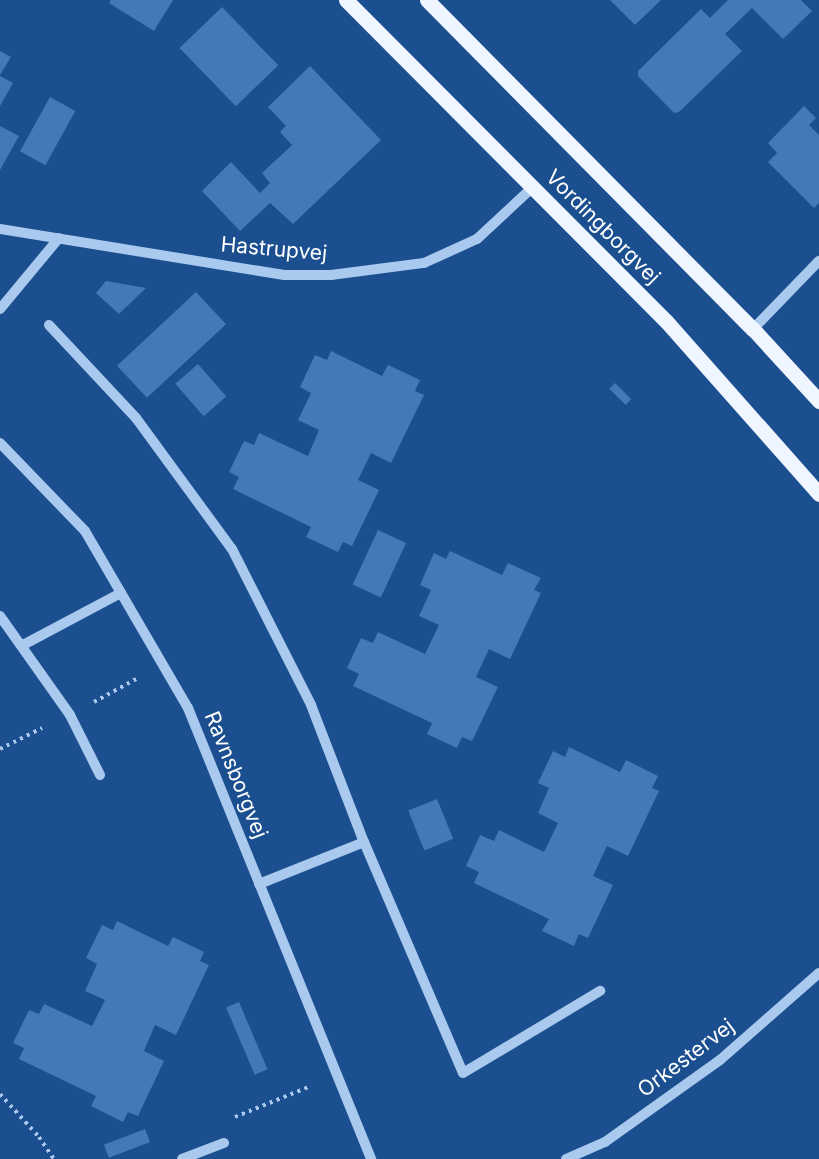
<!DOCTYPE html>
<style>
body{margin:0}
#map{position:relative;width:819px;height:1159px;overflow:hidden;background:#1b4f8f;font-family:Inter,sans-serif}
div>[style]{position:absolute}
[style*='--x']{left:calc(var(--x)*1px);top:calc(var(--y)*1px);width:calc(var(--w)*1px);rotate:calc(var(--a)*1deg)}
.building>*{inset:0;background:#4478b7;transform-origin:0 0}
.path>*{height:4px;margin-top:-2px;transform-origin:0;background:repeating-linear-gradient(90deg,#a9c9ee 0 3px,transparent 0 7.5px)}
.minor>*{height:10px;margin:-5px;padding:0 5px;transform-origin:5px;border-radius:5px;background:#a9c9ee}
.major>*{height:15px;margin:-7.5px;padding:0 7.5px;transform-origin:7.5px;border-radius:7.5px;background:#f0f6ff}
span{translate:-50% -50%;white-space:nowrap;text-align:center;line-height:1.15;-webkit-text-stroke:4.5px #1b4f8f;paint-order:stroke}
.street-label{font-size:21px;color:#fff}
</style>
<div id="map">
<div class="building">
<div style="clip-path:polygon(111px 0,173px 0,154px 31px,109px 3px)"></div>
<div style="clip-path:polygon(610px 0,661px 0,635px 25px)"></div>
<div style="clip-path:polygon(728px 0,801px 0,812px 11px,783px 39px,752px 8px,725px 34px,742px 51px,679px 112px,674px 113px,638px 76px,638px 71px,701px 9px,710px 18px)"></div>
<div style="left:222px;top:7px;width:81px;height:59px;rotate:46deg"></div>
<div style="clip-path:polygon(0 51px,11px 57px,0 75px)"></div>
<div style="clip-path:polygon(310px 66px,381px 140px,293px 224px,270px 203px,240px 231px,202px 191px,231px 162px,260px 193px,270px 183px,262px 173px,292px 145px,280px 132px,286px 126px,268px 107px)"></div>
<div style="clip-path:polygon(0 76px,13px 83px,0 106px)"></div>
<div style="left:50px;top:97px;width:29px;height:62px;rotate:29deg"></div>
<div style="clip-path:polygon(804px 106px,816px 118px,809px 125px,819px 135px,819px 203px,814px 208px,768px 162px,777px 153px,768px 143px)"></div>
<div style="clip-path:polygon(0 126px,19px 136px,0 170px)"></div>
<div style="clip-path:polygon(106px 281px,146px 288px,119px 314px,96px 293px)"></div>
<div style="left:196px;top:292px;width:44px;height:108px;rotate:47deg"></div>
<div style="clip-path:polygon(331px 351px,382px 376px,388px 365px,420px 380px,415px 391px,424px 395px,391px 463px,371px 453px,358px 480px,379px 490px,352px 546px,343px 542px,338px 552px,306px 537px,311px 527px,233px 489px,239px 477px,229px 472px,244px 441px,254px 445px,259px 433px,308px 456px,319px 430px,298px 420px,311px 393px,300px 387px,315px 355px,327px 360px)"></div>
<div style="left:198px;top:364px;width:43px;height:30px;rotate:49deg"></div>
<div style="left:615px;top:383px;width:23px;height:8px;rotate:45deg"></div>
<div style="left:378px;top:530px;width:31px;height:60px;rotate:25deg"></div>
<div style="clip-path:polygon(450px 551px,502px 575px,508px 563px,541px 578px,534px 590px,541px 593px,510px 659px,489px 649px,476px 677px,498px 687px,472px 741px,462px 737px,457px 748px,427px 734px,432px 723px,353px 686px,359px 674px,347px 668px,361px 638px,373px 643px,378px 632px,425px 654px,439px 625px,419px 616px,431px 590px,420px 585px,434px 553px,446px 559px)"></div>
<div style="clip-path:polygon(569px 747px,620px 772px,626px 760px,658px 776px,652px 788px,659px 791px,628px 856px,607px 846px,593px 876px,613px 885px,588px 938px,579px 934px,574px 946px,542px 931px,549px 919px,474px 883px,479px 872px,466px 866px,480px 835px,494px 841px,499px 830px,544px 852px,558px 823px,538px 813px,549px 788px,538px 783px,553px 751px,565px 757px)"></div>
<div style="left:437px;top:799px;width:43px;height:31px;rotate:68deg"></div>
<div style="clip-path:polygon(117px 921px,168px 946px,173px 937px,204px 952px,200px 961px,209px 965px,176px 1035px,155px 1025px,144px 1051px,164px 1061px,138px 1116px,128px 1112px,123px 1122px,91px 1106px,96px 1096px,19px 1059px,24px 1048px,13px 1043px,29px 1010px,39px 1014px,44px 1004px,92px 1026px,105px 1000px,85px 991px,97px 964px,86px 958px,102px 925px,113px 930px)"></div>
<div style="left:239px;top:1002px;width:73px;height:14px;rotate:67deg"></div>
<div style="left:145px;top:1129px;width:14px;height:44px;rotate:69deg"></div>
</div>
<div class="path">
<div style="--x:94;--y:702;--w:50;--a:-28.6"></div>
<div style="--x:0;--y:749;--w:47;--a:-26.6"></div>
<div style="--x:0;--y:1094;--w:58;--a:47.8"></div>
<div style="--x:39;--y:1137;--w:27;--a:56"></div>
<div style="--x:235;--y:1117;--w:82;--a:-22.2"></div>
</div>
<div class="minor">
<div style="--x:0;--y:229;--w:288;--a:9.2"></div>
<div style="--x:284;--y:275;--w:47;--a:0"></div>
<div style="--x:331;--y:275;--w:94;--a:-7.4"></div>
<div style="--x:424;--y:263;--w:58;--a:-24.4"></div>
<div style="--x:477;--y:239;--w:76;--a:-42.9"></div>
<div style="--x:0;--y:309;--w:92;--a:-50.3"></div>
<div style="--x:49;--y:325;--w:127;--a:46.9"></div>
<div style="--x:136;--y:418;--w:162;--a:53.8"></div>
<div style="--x:232;--y:549;--w:175;--a:63.1"></div>
<div style="--x:311;--y:705;--w:147;--a:68.9"></div>
<div style="--x:364;--y:842;--w:251;--a:66.8"></div>
<div style="--x:463;--y:1073;--w:160;--a:-30.9"></div>
<div style="--x:753;--y:329;--w:95;--a:-45.9"></div>
<div style="--x:0;--y:443;--w:122;--a:46"></div>
<div style="--x:85;--y:531;--w:205;--a:59.8"></div>
<div style="--x:188;--y:708;--w:487;--a:67.9"></div>
<div style="--x:0;--y:616;--w:121;--a:54.7"></div>
<div style="--x:70;--y:715;--w:67;--a:63.4"></div>
<div style="--x:23;--y:645;--w:111;--a:-28"></div>
<div style="--x:259;--y:884;--w:113;--a:-21.8"></div>
<div style="--x:182;--y:1159;--w:45;--a:-20.9"></div>
<div style="--x:566;--y:1159;--w:43;--a:-23.6"></div>
<div style="--x:605;--y:1142;--w:141;--a:-35.5"></div>
<div style="--x:720;--y:1060;--w:132;--a:-41.3"></div>
</div>
<div class="major">
<div style="--x:346;--y:0;--w:453;--a:45.1"></div>
<div style="--x:666;--y:321;--w:231;--a:48.5"></div>
<div style="--x:427;--y:0;--w:463;--a:45.3"></div>
<div style="--x:753;--y:329;--w:98;--a:47.5"></div>
</div>
<div class="street-label">
<span style="left:603px;top:227px;rotate:45deg">Vordingborgvej</span>
<span style="left:274px;top:249px;rotate:5deg">Hastrupvej</span>
<span style="left:236px;top:775px;rotate:68deg">Ravnsborgvej</span>
<span style="left:686px;top:1058px;rotate:-37deg">Orkestervej</span>
</div>
</div>
